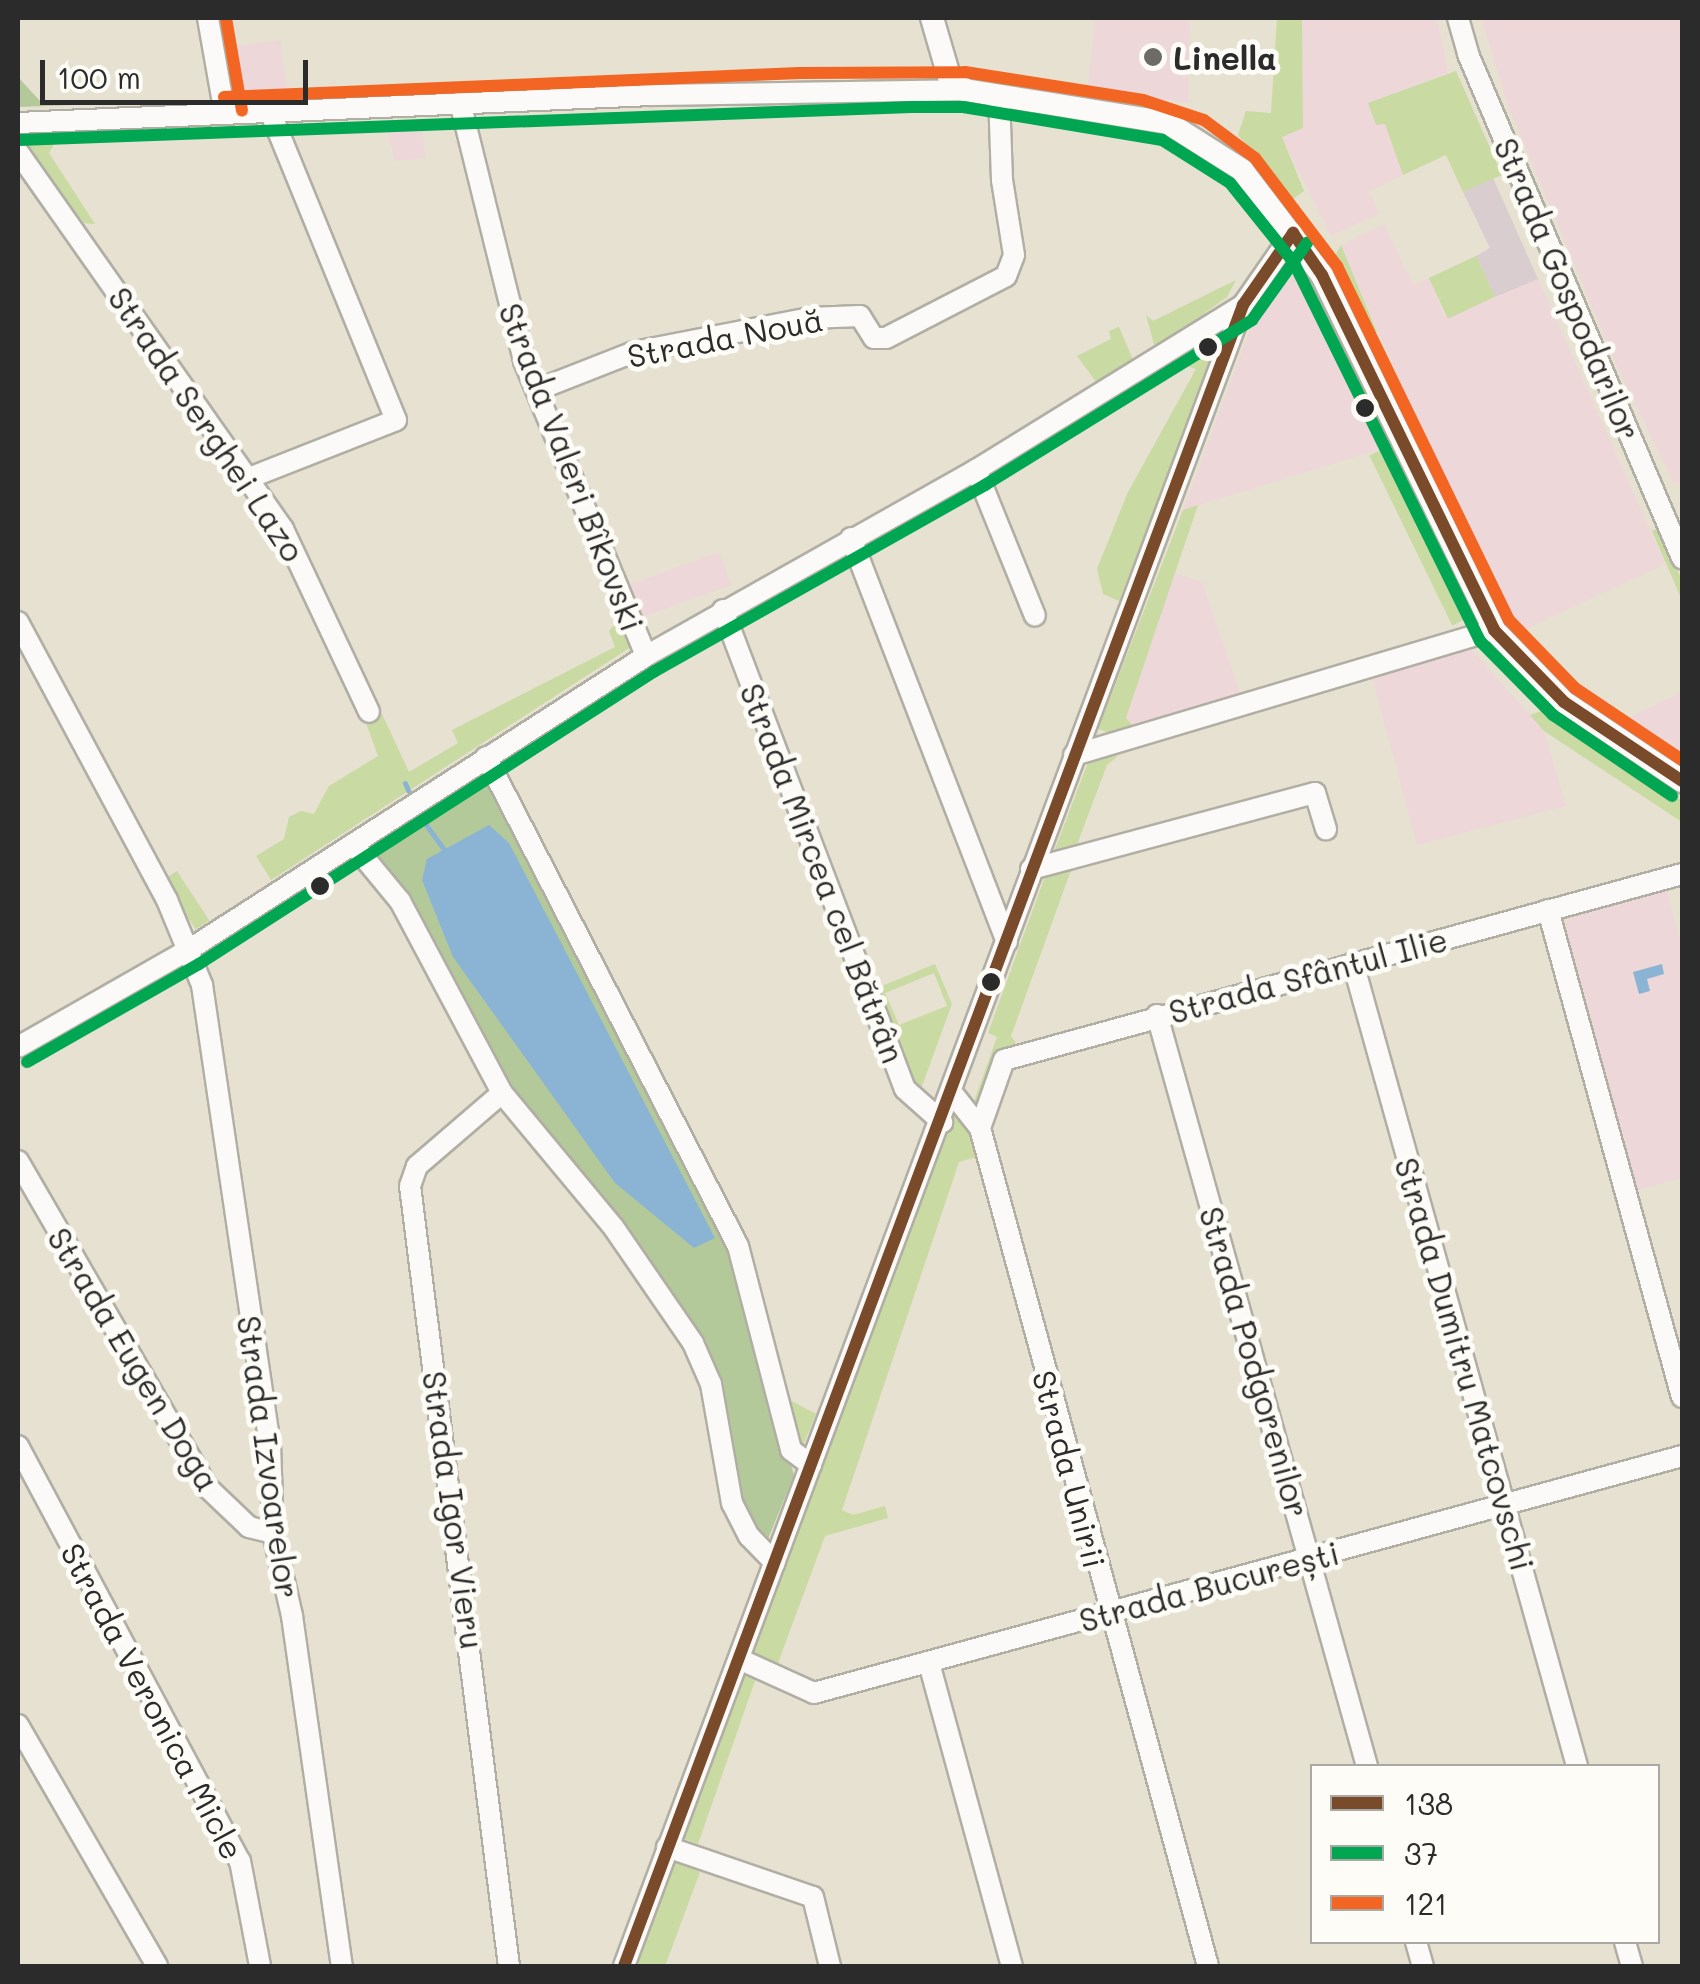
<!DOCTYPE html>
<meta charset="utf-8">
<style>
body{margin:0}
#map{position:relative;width:1700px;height:1984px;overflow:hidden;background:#e6e1d1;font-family:Mali,sans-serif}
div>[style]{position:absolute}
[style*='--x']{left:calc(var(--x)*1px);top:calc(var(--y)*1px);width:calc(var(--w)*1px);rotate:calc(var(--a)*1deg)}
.built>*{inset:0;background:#edd7d9;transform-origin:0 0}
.industrial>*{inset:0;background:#d9cdd0}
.green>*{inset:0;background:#c9daa3;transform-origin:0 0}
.forest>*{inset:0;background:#b4c999}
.water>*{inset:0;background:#8bb4d4}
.stream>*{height:5px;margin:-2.5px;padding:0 2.5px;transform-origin:2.5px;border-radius:2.5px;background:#8bb4d4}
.roads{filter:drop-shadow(2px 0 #b1aea4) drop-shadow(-2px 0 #b1aea4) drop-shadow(0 2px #b1aea4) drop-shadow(0 -2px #b1aea4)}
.minor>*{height:20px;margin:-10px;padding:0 10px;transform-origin:10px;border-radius:10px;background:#fbfaf8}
.tertiary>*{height:22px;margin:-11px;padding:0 11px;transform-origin:11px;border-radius:11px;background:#fbfaf8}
.bus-1>*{height:12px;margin:-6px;padding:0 6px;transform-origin:6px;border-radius:6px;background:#7a4b2a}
.bus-2>*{height:12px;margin:-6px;padding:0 6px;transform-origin:6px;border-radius:6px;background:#00a651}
.bus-3>*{height:12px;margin:-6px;padding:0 6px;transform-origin:6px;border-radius:6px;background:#f26522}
.dots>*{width:28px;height:28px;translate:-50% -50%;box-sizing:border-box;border:5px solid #fdfcf7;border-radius:50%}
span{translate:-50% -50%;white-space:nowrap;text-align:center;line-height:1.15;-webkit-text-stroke:10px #fdfcf7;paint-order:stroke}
.poi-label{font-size:32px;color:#2b2b2b;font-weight:700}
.left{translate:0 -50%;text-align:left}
.street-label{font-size:32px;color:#2b2b2b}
.frame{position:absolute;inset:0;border:20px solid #2b2b2b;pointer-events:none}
.legend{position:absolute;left:1310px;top:1764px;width:350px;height:180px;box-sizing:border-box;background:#fdfcf7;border:2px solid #a9a8a5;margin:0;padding:12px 18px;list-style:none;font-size:30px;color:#2b2b2b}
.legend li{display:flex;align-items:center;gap:20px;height:50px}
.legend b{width:50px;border:2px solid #a9a8a5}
.scale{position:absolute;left:40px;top:60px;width:268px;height:45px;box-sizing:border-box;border:5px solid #2b2b2b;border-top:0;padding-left:12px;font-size:30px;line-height:35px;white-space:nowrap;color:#2b2b2b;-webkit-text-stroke:8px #fdfcf7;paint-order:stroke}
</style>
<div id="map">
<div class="built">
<div style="clip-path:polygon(1095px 18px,1190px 18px,1188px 103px,1088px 89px)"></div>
<div style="clip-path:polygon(1302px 18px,1437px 18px,1448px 73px,1368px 103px,1385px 123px,1403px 175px,1369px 192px,1379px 213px,1331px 236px,1281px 136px,1303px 127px)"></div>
<div style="clip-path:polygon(1481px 18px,1682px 18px,1682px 481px,1674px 484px,1616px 364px,1509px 108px)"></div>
<div style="left:280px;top:40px;width:52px;height:51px;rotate:82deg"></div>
<div style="clip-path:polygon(422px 125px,425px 158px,395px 161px,386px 127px)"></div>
<div style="clip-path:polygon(1384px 224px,1413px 285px,1429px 278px,1445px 317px,1538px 279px,1665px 564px,1520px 632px,1446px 489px,1341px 245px)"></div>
<div style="clip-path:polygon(1292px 271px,1381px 449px,1183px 510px,1266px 287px,1280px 272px)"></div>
<div style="left:719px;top:552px;width:35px;height:103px;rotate:70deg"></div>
<div style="clip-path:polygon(1175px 573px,1202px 582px,1241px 696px,1134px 727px,1126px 718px)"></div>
<div style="clip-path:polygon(1471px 649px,1544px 731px,1566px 806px,1417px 845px,1372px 677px)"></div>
<div style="clip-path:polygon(1682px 692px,1682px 755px,1626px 719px)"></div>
<div style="clip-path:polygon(1666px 889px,1682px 947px,1682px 1178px,1637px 1190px,1564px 926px,1569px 917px)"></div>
</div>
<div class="industrial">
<div style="clip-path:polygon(1493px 178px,1538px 279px,1495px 297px,1476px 256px,1490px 248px,1463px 192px)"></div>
</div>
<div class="green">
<div style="clip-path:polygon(1277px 18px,1302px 18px,1303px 128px,1282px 137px,1304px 191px,1293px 199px,1238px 135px,1246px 111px,1271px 113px)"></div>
<div style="clip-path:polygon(1456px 71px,1502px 175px,1463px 192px,1446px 155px,1403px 175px,1385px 124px,1376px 125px,1368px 103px)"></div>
<div style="clip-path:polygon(57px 139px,49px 153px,95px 224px,84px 223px,24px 144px)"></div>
<div style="clip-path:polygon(1341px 245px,1377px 332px,1371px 334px,1333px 260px)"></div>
<div style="left:1476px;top:256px;width:45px;height:52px;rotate:65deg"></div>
<div style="clip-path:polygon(1236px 280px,1227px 297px,1160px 346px,1154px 344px,1146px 315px,1153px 321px)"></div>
<div style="clip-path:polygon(1119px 327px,1133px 360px,1097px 383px,1077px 356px,1111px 339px,1109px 331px)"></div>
<div style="clip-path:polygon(1381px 343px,1405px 394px,1399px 394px,1374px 345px)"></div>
<div style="clip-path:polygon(1202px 348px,1214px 351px,1119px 601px,1103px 594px,1097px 569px,1128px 492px,1196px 369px,1180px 364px)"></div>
<div style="clip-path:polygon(1410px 403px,1449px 487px,1469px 540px,1404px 407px)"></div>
<div style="left:1391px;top:445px;width:189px;height:24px;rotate:64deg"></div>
<div style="clip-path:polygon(1198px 505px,1126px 718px,1134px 727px,1109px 733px,1098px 729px,1183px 510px)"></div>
<div style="clip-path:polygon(1660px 527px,1682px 581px,1682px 600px,1652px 531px)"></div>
<div style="clip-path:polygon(1501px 598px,1520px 632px,1556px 668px,1676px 750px,1550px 669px,1513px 633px,1499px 610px)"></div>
<div style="clip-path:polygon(621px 617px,631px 647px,271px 880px,256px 856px,284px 839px,289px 817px,301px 811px,314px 814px,329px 786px,378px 756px,365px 720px,382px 714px,409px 772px,458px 743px,452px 730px,615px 647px,609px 631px)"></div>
<div style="clip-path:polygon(1547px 709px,1682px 801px,1682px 822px,1544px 731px,1530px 715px)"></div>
<div style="clip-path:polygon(1118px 756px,1107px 765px,1078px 842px,1087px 849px,1052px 857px,1089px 760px)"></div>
<div style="clip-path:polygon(1082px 863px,1070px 873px,1011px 1036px,1016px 1043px,1003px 1049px,978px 1117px,971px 1110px,997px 1037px,988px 1033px,1047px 871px)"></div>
<div style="left:177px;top:871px;width:59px;height:16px;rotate:57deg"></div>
<div style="clip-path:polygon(evenodd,935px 964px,952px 1004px,918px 1097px,870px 991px,935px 964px,934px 973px,947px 1006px,899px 1025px,885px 993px,934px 973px)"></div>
<div style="clip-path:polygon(954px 1116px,963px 1119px,980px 1156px,959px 1162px,842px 1510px,853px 1515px,885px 1506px,888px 1518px,825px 1536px,778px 1663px,753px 1652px)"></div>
<div style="clip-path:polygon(790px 1400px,816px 1414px,802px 1448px,792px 1439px)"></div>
<div style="clip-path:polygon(743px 1672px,756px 1678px,698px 1844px,682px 1838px)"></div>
<div style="clip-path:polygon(674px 1860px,700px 1872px,665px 1966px,636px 1966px)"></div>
</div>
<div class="forest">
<div style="clip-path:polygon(18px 77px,40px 101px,73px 105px,18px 107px)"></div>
<div style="clip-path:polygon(485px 773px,726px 1240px,794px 1475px,766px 1544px,740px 1506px,719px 1392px,507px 1086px,366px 851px)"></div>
</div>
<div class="water">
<div style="clip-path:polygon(489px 825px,509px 843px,715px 1238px,694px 1248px,615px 1183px,453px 957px,422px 880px,427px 859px)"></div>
<div style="clip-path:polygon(1662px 964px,1664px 974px,1647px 979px,1650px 991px,1639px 994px,1633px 972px)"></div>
</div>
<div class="stream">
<div style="--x:405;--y:783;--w:8;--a:67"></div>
<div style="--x:424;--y:822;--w:34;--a:54"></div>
</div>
<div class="roads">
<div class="minor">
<div style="--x:208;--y:18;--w:97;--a:80"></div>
<div style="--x:1458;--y:18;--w:37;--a:74"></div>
<div style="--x:1468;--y:54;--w:548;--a:66.99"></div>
<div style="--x:460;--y:102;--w:267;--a:76.1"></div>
<div style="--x:524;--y:361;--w:319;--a:67.5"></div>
<div style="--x:18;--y:123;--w:634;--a:-2.53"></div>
<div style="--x:651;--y:95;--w:314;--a:-0.9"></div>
<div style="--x:18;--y:152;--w:461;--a:54.9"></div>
<div style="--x:283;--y:529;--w:202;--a:64.8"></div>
<div style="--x:537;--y:390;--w:104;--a:-21.4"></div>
<div style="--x:634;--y:352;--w:179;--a:-10.9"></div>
<div style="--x:810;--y:318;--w:50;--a:-2.3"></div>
<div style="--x:860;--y:316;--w:26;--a:58"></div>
<div style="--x:874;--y:338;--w:12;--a:0"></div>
<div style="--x:886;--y:338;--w:135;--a:-27.3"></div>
<div style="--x:1006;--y:276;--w:22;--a:-69"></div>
<div style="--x:1014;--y:255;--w:76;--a:-99.1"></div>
<div style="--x:1002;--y:180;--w:84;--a:-92"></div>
<div style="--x:976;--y:470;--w:157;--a:68"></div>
<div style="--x:249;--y:478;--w:158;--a:-21.5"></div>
<div style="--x:396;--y:420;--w:333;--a:-112.2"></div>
<div style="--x:851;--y:538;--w:433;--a:68.9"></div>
<div style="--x:723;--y:610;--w:512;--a:69.2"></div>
<div style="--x:905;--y:1089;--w:50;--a:41.7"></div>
<div style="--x:18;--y:622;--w:315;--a:61.8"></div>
<div style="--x:167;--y:900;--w:92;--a:67.6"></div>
<div style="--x:202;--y:985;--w:463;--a:81.6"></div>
<div style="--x:270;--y:1443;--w:90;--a:88.1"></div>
<div style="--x:273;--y:1533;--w:85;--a:77.1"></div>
<div style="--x:292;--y:1616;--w:354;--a:81.9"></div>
<div style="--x:1074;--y:755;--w:438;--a:-16.6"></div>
<div style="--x:486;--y:757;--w:550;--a:62.74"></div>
<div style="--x:738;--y:1246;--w:211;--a:75.4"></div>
<div style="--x:791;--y:1450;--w:25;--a:37"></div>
<div style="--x:353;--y:844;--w:74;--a:50.5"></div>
<div style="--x:400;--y:901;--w:217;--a:62"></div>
<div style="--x:502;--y:1093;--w:175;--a:50.3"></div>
<div style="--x:614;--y:1228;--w:140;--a:55.5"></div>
<div style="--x:693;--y:1343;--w:45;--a:66.3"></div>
<div style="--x:711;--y:1384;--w:121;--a:80"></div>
<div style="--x:732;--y:1503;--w:37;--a:63"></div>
<div style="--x:749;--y:1536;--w:37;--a:46"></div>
<div style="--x:1031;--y:869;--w:294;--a:-15"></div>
<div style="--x:1315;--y:793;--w:38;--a:73"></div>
<div style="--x:1548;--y:910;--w:505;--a:74.62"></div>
<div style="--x:1353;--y:963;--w:834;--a:74.41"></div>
<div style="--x:1157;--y:1015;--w:780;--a:74.38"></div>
<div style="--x:18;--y:1047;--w:198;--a:-29.7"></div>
<div style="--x:190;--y:949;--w:542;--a:-32.72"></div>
<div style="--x:646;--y:656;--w:379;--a:-29.4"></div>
<div style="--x:976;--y:470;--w:314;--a:-31.7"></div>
<div style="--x:502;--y:1093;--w:112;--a:139.3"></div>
<div style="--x:417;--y:1166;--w:21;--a:109"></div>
<div style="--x:410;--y:1186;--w:786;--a:82.77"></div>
<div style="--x:953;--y:1094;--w:43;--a:51.5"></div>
<div style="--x:980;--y:1128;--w:868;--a:74.78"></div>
<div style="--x:980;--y:1128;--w:72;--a:-70.6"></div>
<div style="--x:1004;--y:1060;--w:703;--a:-15.34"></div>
<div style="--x:18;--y:1161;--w:377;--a:59.9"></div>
<div style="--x:207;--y:1487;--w:58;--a:43.6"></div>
<div style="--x:249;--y:1527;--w:25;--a:14"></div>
<div style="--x:18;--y:1446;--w:471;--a:61.9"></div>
<div style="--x:240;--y:1861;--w:107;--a:79.2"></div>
<div style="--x:739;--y:1659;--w:82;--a:24.4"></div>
<div style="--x:814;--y:1693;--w:900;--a:-15.27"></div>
<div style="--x:929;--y:1663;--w:314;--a:74.7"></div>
<div style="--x:18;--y:1725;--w:278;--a:60"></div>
<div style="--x:667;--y:1847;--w:154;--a:18.9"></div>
<div style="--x:813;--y:1897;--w:71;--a:76.2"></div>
<div style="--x:1416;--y:1942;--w:25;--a:74"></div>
<div style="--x:1625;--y:1942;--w:25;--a:74"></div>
<div style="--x:624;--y:1966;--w:1773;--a:-69.56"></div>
<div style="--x:1243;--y:305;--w:88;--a:-55.2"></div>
</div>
<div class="tertiary">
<div style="--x:932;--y:18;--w:60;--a:73.7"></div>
<div style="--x:949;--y:76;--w:21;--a:41"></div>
<div style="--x:965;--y:90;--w:206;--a:9.2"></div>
<div style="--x:1168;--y:123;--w:88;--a:32.4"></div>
<div style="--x:1242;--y:170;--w:132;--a:52.7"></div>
<div style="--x:1322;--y:275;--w:394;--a:64.1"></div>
<div style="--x:1494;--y:630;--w:100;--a:45.8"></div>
<div style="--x:1564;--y:702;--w:142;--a:33.8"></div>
</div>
</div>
<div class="bus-1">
<div style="--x:1293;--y:233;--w:51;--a:55.4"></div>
<div style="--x:1322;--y:275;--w:394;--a:64.1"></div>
<div style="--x:1494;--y:630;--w:100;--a:45.8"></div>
<div style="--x:1564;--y:702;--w:142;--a:33.8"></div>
<div style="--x:624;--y:1966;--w:1773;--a:-69.56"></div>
<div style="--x:1243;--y:305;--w:88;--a:-55.2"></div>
</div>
<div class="bus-2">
<div style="--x:19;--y:140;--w:893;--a:-2.12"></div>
<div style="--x:911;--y:107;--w:52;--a:0"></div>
<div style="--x:963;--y:107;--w:202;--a:9.4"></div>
<div style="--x:1162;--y:140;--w:80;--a:32.3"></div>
<div style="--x:1230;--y:183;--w:102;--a:51.3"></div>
<div style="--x:1294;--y:263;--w:421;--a:63.8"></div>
<div style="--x:1480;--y:641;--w:104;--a:45.4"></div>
<div style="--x:1553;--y:715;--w:144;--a:34.2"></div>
<div style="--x:27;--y:1062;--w:198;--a:-29.7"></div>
<div style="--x:199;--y:964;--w:542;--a:-32.72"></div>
<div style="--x:655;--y:671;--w:379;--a:-29.4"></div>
<div style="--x:985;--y:485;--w:314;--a:-31.7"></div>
<div style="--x:1252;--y:320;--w:95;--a:-54.5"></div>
</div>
<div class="bus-3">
<div style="--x:226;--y:18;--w:94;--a:80.2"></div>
<div style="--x:224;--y:97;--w:576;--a:-2.39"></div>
<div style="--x:799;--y:73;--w:166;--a:-0.3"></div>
<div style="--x:965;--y:72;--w:180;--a:8.9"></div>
<div style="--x:1143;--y:100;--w:64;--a:18.2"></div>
<div style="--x:1204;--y:120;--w:64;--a:36.7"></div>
<div style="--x:1255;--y:158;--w:136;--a:52.8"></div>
<div style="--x:1337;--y:266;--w:394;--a:64.1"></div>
<div style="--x:1509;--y:620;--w:95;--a:45.9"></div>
<div style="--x:1575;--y:688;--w:129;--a:33.9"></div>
</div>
<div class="dots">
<div style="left:1153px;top:57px;background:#6c6b65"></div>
<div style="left:1208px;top:347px;background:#2b2b2b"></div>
<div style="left:1365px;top:408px;background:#2b2b2b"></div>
<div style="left:320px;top:886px;background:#2b2b2b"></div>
<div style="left:991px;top:982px;background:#2b2b2b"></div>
</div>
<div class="poi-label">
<span class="left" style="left:1173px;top:57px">Linella</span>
</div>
<div class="street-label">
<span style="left:1568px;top:289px;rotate:67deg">Strada Gospodarilor</span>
<span style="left:725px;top:337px;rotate:-11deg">Strada Nouă</span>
<span style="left:207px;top:424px;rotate:56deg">Strada Serghei Lazo</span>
<span style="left:572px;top:467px;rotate:69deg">Strada Valeri Bîkovski</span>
<span style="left:823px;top:873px;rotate:69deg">Strada Mircea cel Bătrân</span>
<span style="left:1308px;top:975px;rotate:-15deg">Strada Sfântul Ilie</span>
<span style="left:134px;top:1359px;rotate:59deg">Strada Eugen Doga</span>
<span style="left:1255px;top:1362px;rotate:74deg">Strada Podgorenilor</span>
<span style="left:1465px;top:1364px;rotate:74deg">Strada Dumitru Matcovschi</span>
<span style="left:269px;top:1457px;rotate:82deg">Strada Izvoarelor</span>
<span style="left:1070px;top:1469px;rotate:75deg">Strada Unirii</span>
<span style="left:454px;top:1510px;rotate:82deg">Strada Igor Vieru</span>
<span style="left:1209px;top:1586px;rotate:-15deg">Strada București</span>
<span style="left:153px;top:1701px;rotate:62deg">Strada Veronica Micle</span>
</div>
<div class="frame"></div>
<ul class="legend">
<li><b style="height:12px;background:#7a4b2a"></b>138</li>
<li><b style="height:12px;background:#00a651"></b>37</li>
<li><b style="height:12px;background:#f26522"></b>121</li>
</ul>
<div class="scale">100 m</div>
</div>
